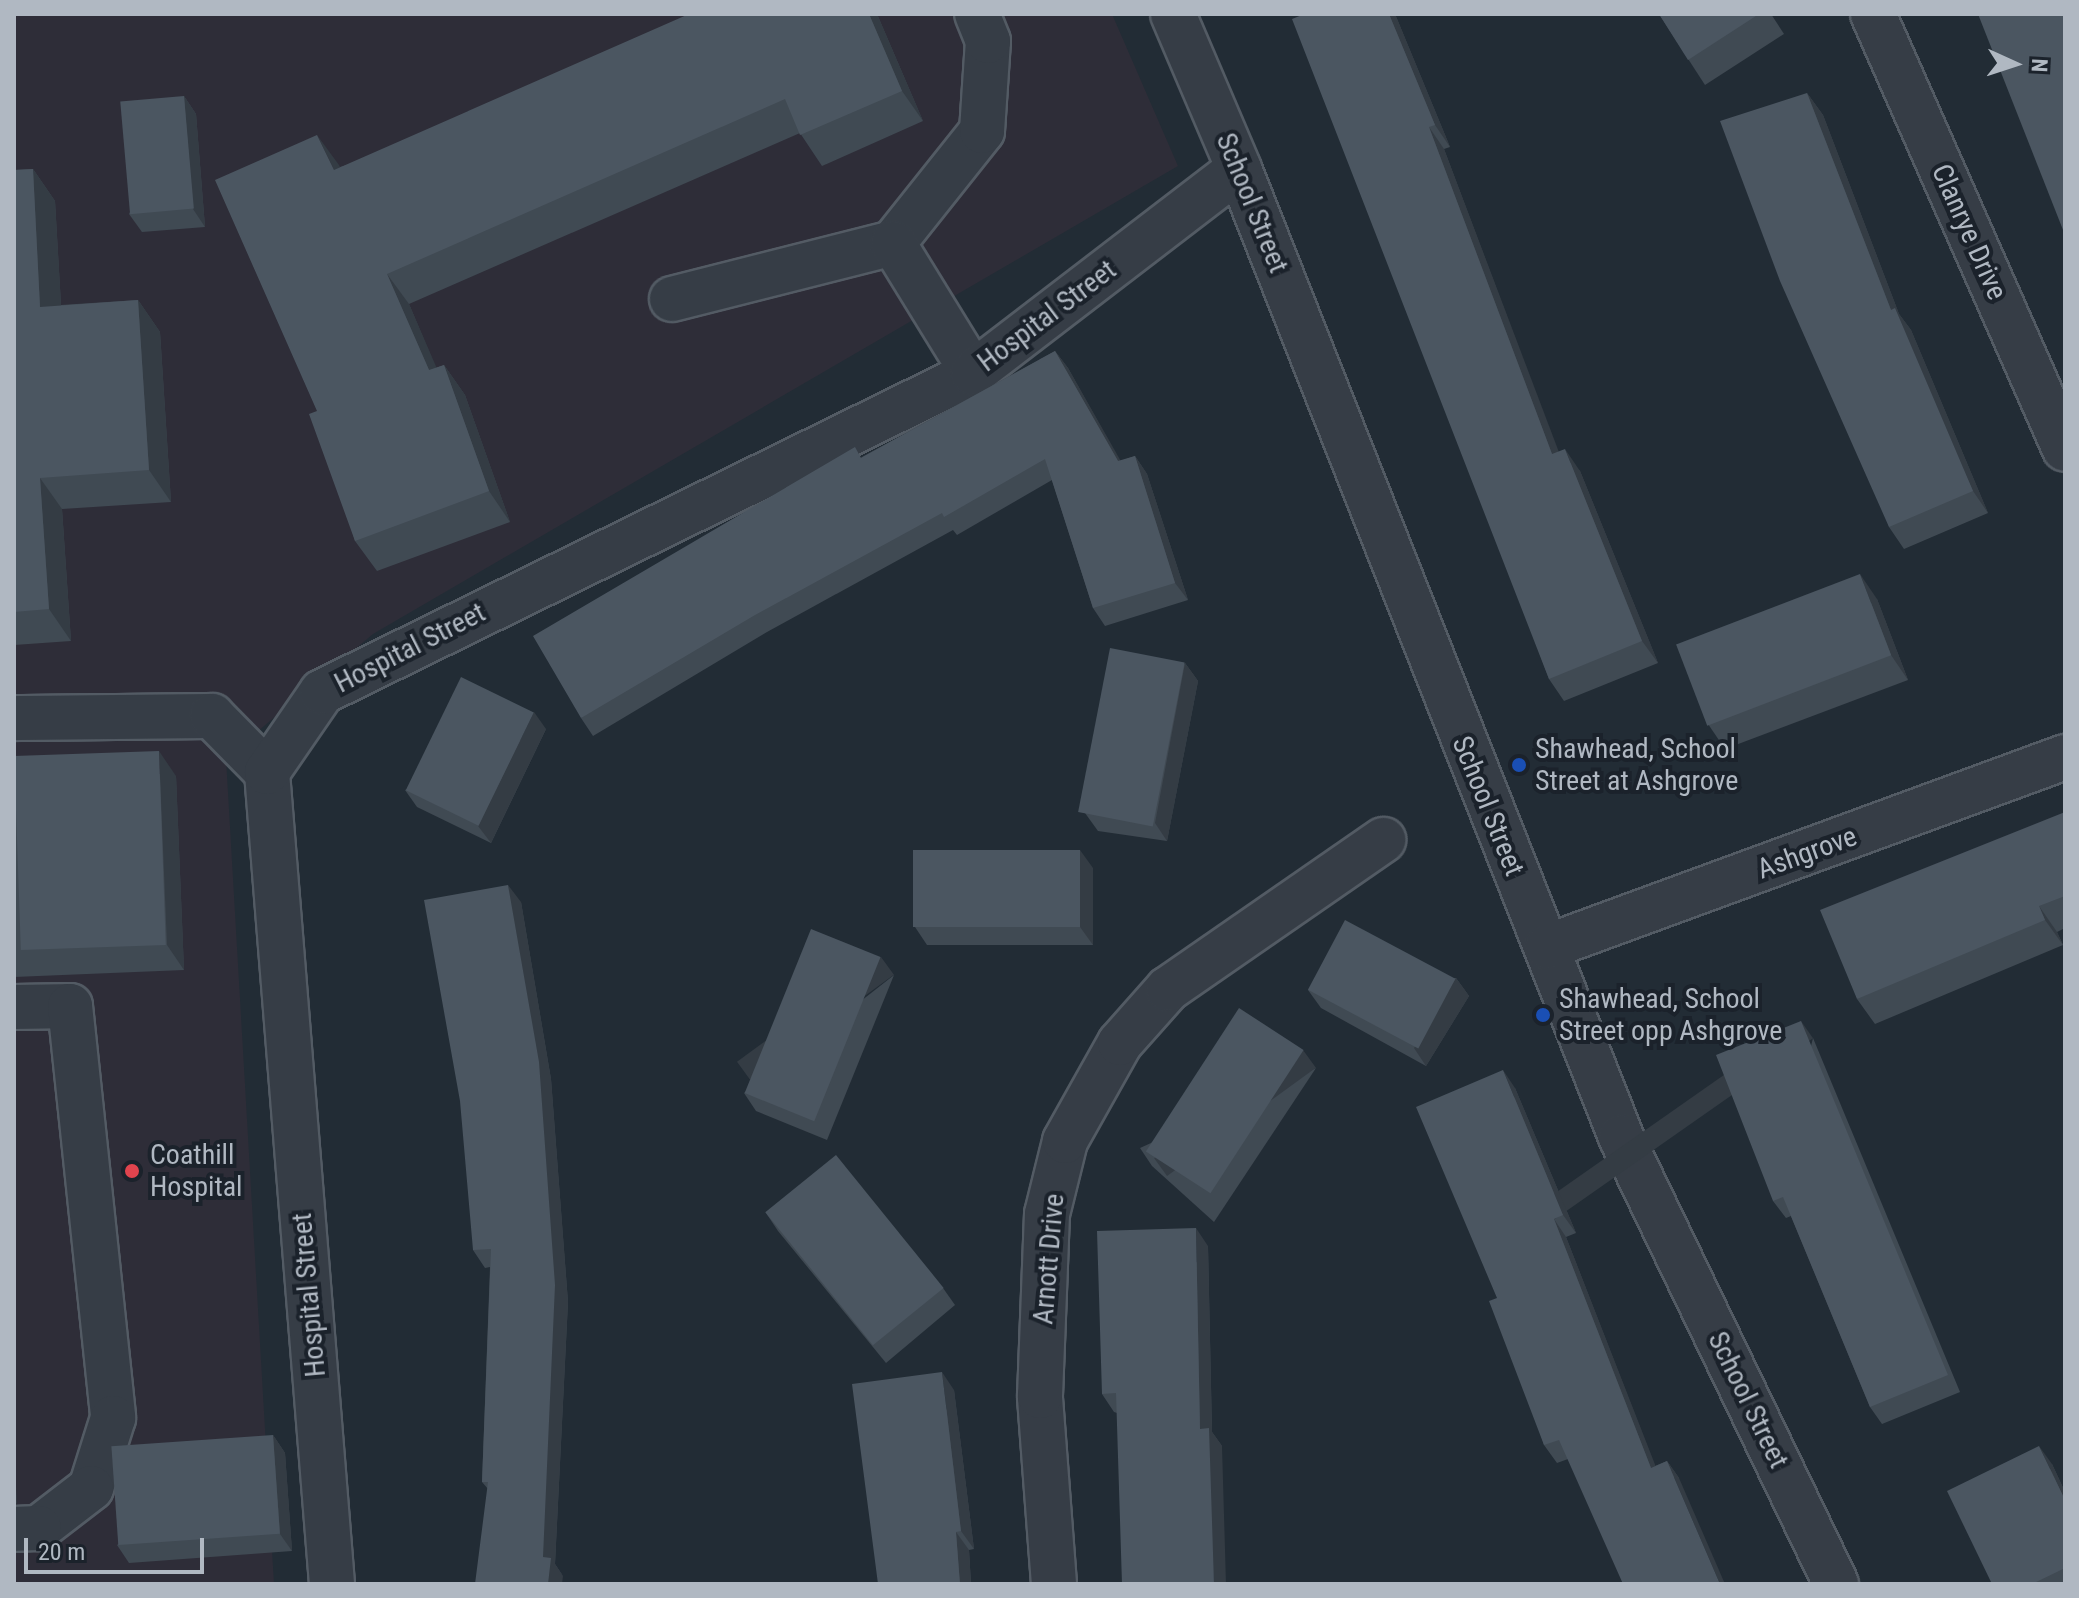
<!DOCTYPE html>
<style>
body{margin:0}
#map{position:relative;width:2079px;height:1598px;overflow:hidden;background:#222c35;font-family:"Roboto Condensed",sans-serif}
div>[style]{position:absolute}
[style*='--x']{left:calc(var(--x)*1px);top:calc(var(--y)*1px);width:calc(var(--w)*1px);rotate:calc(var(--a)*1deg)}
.medical>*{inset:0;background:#2e2d38}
.roads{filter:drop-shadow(2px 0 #535b64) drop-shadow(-2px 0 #535b64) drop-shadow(0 2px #535b64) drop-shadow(0 -2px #535b64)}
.minor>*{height:44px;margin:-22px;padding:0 22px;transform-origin:22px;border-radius:22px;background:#363d46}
.wall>*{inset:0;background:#404a53}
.shaded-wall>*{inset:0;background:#343c44;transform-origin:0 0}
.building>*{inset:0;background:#4b5661;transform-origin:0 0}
.dots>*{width:22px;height:22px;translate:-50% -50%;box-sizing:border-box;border:4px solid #1b222b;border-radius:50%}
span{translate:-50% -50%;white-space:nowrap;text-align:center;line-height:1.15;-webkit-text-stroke:8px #1b222b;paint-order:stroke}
.street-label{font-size:28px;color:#b0b8c2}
.poi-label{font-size:28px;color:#b0b8c2}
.left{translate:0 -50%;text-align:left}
.frame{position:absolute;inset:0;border:16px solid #b0b8c2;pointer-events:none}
.north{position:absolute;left:1975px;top:24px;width:80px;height:80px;-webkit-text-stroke:6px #1b222b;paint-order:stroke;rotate:93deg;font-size:22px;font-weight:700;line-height:32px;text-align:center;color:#b0b8c2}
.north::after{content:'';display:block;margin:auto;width:28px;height:36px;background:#b0b8c2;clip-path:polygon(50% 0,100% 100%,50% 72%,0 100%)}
.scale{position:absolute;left:24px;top:1538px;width:180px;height:36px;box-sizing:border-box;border:4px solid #b0b8c2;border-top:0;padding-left:10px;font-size:24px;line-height:28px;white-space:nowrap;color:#b0b8c2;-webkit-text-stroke:6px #1b222b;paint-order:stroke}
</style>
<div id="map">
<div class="medical">
<div style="clip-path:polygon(14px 14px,1112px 14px,1178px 166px,373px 634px,226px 758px,274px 1584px,14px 1584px)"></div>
</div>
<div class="roads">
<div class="minor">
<div style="--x:1173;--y:14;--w:168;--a:66.9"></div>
<div style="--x:1239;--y:169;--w:1041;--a:68.46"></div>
<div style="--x:1621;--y:1137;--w:496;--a:64.3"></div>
<div style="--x:1873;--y:14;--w:475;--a:66.2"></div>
<div style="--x:893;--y:243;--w:143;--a:-51.5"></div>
<div style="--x:982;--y:131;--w:90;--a:-86.2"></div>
<div style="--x:988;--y:41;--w:29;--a:-112"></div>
<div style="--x:672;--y:299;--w:228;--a:-14.2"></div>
<div style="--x:893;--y:243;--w:153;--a:58.4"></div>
<div style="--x:14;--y:718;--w:198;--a:-0.6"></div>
<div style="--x:212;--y:716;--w:78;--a:45.5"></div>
<div style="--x:1547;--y:947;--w:552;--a:-20.14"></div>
<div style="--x:14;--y:1007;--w:56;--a:-1"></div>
<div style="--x:70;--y:1006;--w:414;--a:84"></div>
<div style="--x:113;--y:1418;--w:73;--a:107.4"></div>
<div style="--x:91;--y:1488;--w:66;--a:142.4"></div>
<div style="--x:39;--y:1528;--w:25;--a:178"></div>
<div style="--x:332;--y:1584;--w:815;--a:-94.58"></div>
<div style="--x:267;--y:772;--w:97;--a:-55.5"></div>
<div style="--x:322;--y:692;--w:725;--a:-26.11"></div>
<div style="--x:973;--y:373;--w:335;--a:-37.5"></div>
<div style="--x:1054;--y:1584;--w:189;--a:-94.3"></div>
<div style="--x:1040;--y:1396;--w:182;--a:-87.8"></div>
<div style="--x:1047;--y:1214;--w:75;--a:-76.1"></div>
<div style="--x:1065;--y:1141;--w:112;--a:-60.7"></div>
<div style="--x:1120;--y:1043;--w:72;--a:-48.4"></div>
<div style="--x:1168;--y:989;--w:262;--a:-34.7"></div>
</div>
</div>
<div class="wall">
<div style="clip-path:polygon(877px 14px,923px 121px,822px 166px,800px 133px,409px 304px,436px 368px,444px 365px,465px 395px,510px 522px,377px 571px,355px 541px,317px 411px,340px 167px)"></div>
<div style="clip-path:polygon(1301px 14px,1395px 14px,1450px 147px,1444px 149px,1558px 452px,1580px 471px,1658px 663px,1564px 701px,1549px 679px)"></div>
<div style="clip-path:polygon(1659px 14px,1771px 14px,1784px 34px,1705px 85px)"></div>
<div style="clip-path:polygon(1807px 93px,1823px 115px,1899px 314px,1911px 330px,1988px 513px,1904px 549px,1889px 527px)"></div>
<div style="clip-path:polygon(184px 96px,196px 114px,205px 227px,142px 232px,129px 214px)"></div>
<div style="clip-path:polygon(33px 169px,55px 201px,61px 305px,138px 300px,160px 332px,171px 502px,62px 509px,71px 641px,14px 645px,14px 170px)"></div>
<div style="clip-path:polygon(1055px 351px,1068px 368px,1120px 461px,1135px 456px,1147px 474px,1188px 600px,1105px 626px,1093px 608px,1052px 480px,957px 535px,953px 530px,767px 632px,593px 736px,581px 718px,862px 457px)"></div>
<div style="clip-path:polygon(1877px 599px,1908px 680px,1725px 749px,1708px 724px)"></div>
<div style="clip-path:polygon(1185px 663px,1198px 681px,1167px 841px,1098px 831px,1085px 813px)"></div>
<div style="clip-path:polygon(546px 729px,491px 843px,417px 807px,405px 790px)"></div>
<div style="clip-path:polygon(14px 757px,176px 776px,184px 970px,14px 977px)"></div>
<div style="clip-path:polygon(2065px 812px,2065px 928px,2057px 932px,2063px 945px,1875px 1024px,1857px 999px)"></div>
<div style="clip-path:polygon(1093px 868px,1093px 945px,927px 945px,915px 927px)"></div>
<div style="clip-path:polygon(521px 902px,551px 1079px,568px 1302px,555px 1564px,563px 1576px,482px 1482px,490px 1267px,485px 1268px,473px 1250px)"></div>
<div style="clip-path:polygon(894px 975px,827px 1140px,756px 1111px,744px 1093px)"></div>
<div style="clip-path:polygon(1456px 978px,1469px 996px,1426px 1066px,1321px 1008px,1308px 990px)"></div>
<div style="clip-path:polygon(1813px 1038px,1960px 1392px,1882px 1424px,1870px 1407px,1791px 1216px,1786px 1218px,1773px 1201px)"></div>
<div style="clip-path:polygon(1316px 1068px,1214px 1222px,1152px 1166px,1140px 1148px)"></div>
<div style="clip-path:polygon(1515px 1088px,1576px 1233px,1566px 1237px,1655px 1466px,1667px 1461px,1679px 1478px,1568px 1459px,1557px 1463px,1544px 1445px,1497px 1298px)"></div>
<div style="clip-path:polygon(766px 1213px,943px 1288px,955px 1305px,886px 1363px,778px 1231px)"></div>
<div style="clip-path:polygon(1208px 1246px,1212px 1432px,1222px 1446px,1114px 1412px,1102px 1394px)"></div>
<div style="clip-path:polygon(954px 1390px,974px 1549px,969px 1550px,971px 1584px,878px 1584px)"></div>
<div style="clip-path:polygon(273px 1435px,285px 1453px,292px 1551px,129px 1563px,117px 1545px)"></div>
<div style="clip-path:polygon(2052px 1464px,2065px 1492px,2065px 1584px,1992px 1584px)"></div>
</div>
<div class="shaded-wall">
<div style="clip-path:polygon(869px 14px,877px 14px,923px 121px,902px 91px)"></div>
<div style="clip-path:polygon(1389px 14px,1395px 14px,1450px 147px,1435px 125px)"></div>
<div style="clip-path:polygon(1807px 93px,1823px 115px,1899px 314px,1911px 330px,1988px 513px,1973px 491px,1891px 310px)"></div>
<div style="clip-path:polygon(184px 96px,196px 114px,205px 227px,193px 209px)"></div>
<div style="clip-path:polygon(1429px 127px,1444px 149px,1568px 476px,1552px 454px)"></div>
<div style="clip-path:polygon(317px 135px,339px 165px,355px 200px,334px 170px)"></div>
<div style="clip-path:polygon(33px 169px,55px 201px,63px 338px,40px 307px)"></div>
<div style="clip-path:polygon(387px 274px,409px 304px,451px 401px,429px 370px)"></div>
<div style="clip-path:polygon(138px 300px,160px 332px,171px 502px,149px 470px)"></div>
<div style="clip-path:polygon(1055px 351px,1068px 368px,1131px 479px,1118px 461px)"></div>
<div style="clip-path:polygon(444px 365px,465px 395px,510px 522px,489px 491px)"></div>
<div style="clip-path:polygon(1565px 449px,1580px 471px,1658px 663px,1642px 641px)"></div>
<div style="clip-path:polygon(1135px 456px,1147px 474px,1188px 600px,1175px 583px)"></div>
<div style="clip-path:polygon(40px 478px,62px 509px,71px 641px,49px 609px)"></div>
<div style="clip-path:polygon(1860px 574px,1877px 599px,1908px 680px,1891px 655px)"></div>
<div style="clip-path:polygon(1185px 663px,1198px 681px,1167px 841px,1155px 823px)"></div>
<div style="clip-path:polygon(534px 712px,546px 729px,491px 843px,478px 826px)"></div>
<div style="clip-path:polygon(159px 751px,176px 776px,184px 970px,167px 945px)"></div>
<div style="clip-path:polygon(1080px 850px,1093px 868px,1093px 945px,1080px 927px)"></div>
<div style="clip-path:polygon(508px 885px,521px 902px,551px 1079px,568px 1302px,555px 1564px,563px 1576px,562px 1584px,548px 1584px,543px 1557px)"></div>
<div style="clip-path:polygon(2039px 906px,2057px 932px,2063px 945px,2045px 920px)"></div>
<div style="left:881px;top:957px;width:22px;height:178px;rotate:54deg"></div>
<div style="clip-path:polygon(1456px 978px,1469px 996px,1426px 1066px,1414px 1048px)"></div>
<div style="left:1801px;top:1021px;width:21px;height:383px;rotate:55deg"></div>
<div style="left:1303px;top:1050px;width:22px;height:184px;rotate:54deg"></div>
<div style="clip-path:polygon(1503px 1070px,1515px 1088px,1576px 1233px,1563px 1215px)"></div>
<div style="clip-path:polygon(1554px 1219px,1566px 1237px,1663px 1485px,1651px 1468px)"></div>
<div style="clip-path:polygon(1196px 1228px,1208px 1246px,1212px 1432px,1222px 1446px,1226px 1584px,1214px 1584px,1200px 1429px)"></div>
<div style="clip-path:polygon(942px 1372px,954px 1390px,974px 1549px,961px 1531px)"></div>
<div style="clip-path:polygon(273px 1435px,285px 1453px,292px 1551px,280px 1534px)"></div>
<div style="clip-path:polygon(2039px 1446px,2052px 1464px,2065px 1492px,2065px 1500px)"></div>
<div style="clip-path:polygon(14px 1451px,17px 1504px,14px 1500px)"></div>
<div style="clip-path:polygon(1667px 1461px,1679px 1478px,1725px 1584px,1720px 1584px)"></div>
<div style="clip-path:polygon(956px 1532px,969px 1550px,971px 1584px,960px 1584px)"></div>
</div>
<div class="building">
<div style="clip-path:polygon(689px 14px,869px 14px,902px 91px,800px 135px,785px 99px,387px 274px,429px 370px,444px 365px,489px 491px,355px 541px,309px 414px,317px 411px,215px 180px,317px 135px,334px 170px)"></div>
<div style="clip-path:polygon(1301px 14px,1389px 14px,1435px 125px,1429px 127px,1552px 454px,1565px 449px,1642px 641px,1549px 679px,1292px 19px,1302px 15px)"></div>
<div style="clip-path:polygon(1659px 14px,1759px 14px,1688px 60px)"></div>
<div style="clip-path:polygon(1978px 14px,2065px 14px,2065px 235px)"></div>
<div style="clip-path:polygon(1807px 93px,1891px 310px,1895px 308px,1973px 491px,1889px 527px,1780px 281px,1720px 121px)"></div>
<div style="left:184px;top:96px;width:113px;height:64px;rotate:85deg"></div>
<div style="clip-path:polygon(33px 169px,40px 307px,138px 300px,149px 470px,40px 478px,49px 609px,14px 612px,14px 170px)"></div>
<div style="clip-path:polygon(1055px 351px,1118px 461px,1135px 456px,1175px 583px,1093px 608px,1045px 459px,944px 517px,942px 513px,755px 615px,581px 718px,533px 636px,855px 447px,861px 458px)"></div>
<div style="left:1860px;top:574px;width:87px;height:197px;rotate:69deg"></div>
<div style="left:1110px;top:648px;width:76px;height:167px;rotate:11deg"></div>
<div style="left:461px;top:677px;width:81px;height:126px;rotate:26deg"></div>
<div style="left:159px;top:751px;width:194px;height:145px;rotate:88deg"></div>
<div style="clip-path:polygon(2065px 812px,2065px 896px,2039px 906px,2045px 920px,1857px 999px,1820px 910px)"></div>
<div style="left:1080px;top:850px;width:77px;height:167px;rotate:90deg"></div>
<div style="clip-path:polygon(508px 885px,539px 1062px,555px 1285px,543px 1557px,551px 1558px,548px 1584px,475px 1584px,488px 1482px,482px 1482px,491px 1249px,473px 1250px,460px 1101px,424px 900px)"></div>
<div style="left:1345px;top:920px;width:125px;height:79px;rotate:28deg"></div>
<div style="left:811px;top:929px;width:75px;height:177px;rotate:22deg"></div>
<div style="left:1239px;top:1008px;width:77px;height:171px;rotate:33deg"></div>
<div style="clip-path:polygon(1801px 1021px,1948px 1375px,1870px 1407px,1783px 1197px,1773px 1201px,1716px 1055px)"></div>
<div style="clip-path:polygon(1503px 1070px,1563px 1215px,1554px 1219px,1651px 1468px,1667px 1461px,1720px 1584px,1623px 1584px,1559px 1440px,1544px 1445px,1489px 1301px,1497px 1298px,1416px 1107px)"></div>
<div style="left:836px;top:1155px;width:171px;height:91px;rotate:51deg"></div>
<div style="clip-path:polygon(1196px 1228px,1200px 1429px,1209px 1428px,1214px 1584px,1122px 1584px,1116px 1393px,1102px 1394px,1097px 1231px)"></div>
<div style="clip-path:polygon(942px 1372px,961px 1531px,956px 1532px,960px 1584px,878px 1584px,852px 1384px)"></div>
<div style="left:273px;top:1435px;width:99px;height:162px;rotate:86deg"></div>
<div style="clip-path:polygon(2039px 1446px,2065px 1500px,2065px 1568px,2032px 1584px,1992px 1584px,1947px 1491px)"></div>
</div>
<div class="dots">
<div style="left:1519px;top:765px;background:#1a4fb4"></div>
<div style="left:1543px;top:1015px;background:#1a4fb4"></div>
<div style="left:132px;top:1171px;background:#e0444e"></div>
</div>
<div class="street-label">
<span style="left:1252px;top:203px;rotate:68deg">School Street</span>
<span style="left:1969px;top:232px;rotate:66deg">Clanrye Drive</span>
<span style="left:1047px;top:316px;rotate:-37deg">Hospital Street</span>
<span style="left:410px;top:648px;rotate:-27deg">Hospital Street</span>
<span style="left:1488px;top:806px;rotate:68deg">School Street</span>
<span style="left:1807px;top:853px;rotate:-20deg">Ashgrove</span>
<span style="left:1049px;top:1259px;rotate:-85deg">Arnott Drive</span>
<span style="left:309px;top:1295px;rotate:-95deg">Hospital Street</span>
<span style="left:1748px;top:1400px;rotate:64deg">School Street</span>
</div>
<div class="poi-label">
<span class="left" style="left:1535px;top:765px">Shawhead, School<br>Street at Ashgrove</span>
<span class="left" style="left:1559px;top:1015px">Shawhead, School<br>Street opp Ashgrove</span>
<span class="left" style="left:150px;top:1171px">Coathill<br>Hospital</span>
</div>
<div class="frame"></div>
<div class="north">N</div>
<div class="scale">20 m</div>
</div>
